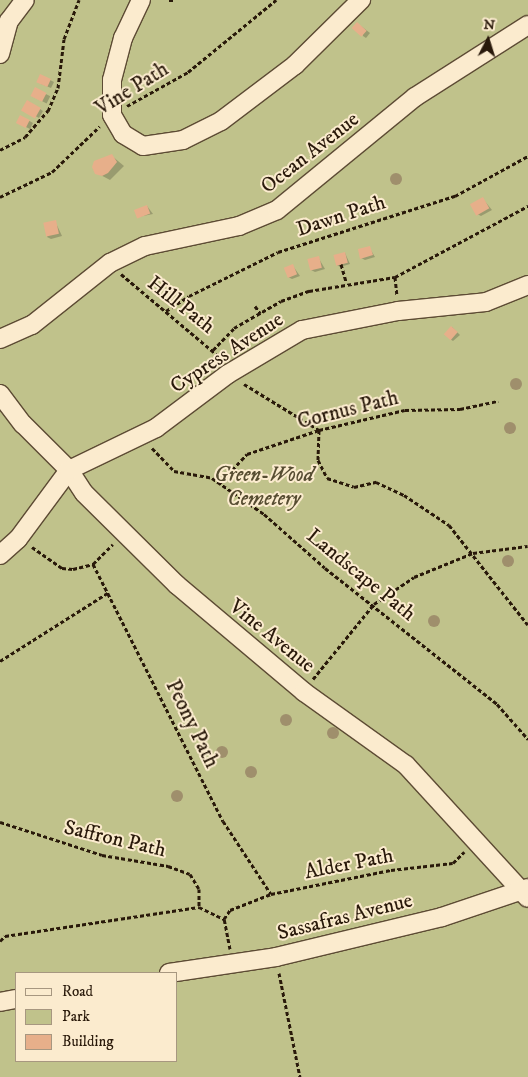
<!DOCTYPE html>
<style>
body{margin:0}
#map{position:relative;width:528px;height:1077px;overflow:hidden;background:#f9e0b3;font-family:"IM FELL DW Pica",serif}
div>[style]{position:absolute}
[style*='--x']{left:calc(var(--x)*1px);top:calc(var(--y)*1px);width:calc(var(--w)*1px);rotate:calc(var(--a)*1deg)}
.green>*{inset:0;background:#c0c28b}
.shadow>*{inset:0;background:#0003;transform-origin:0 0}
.building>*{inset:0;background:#e7af8a;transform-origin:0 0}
.path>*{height:3px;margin-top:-1.5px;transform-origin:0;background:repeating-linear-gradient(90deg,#29190a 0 4px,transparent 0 6.5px)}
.roads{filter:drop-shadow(1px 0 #5d4b34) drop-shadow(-1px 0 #5d4b34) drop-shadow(0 1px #5d4b34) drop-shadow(0 -1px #5d4b34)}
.minor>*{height:18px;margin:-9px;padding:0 9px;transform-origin:9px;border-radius:9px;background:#fbebce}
.trees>*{width:12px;height:12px;margin:-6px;border-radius:50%;background:#9f8f6c}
span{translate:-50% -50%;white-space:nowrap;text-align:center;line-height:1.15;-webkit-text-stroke:4px #fbebce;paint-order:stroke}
.street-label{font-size:21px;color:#29190a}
.park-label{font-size:21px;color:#564c31;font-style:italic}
.legend{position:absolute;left:15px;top:972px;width:162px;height:90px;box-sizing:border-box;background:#fbebce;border:1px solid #a79780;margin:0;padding:6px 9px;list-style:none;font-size:15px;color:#29190a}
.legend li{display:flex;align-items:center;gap:10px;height:25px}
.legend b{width:25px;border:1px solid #a79780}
.north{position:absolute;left:463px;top:15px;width:50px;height:50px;-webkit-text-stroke:4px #fbebce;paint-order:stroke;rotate:5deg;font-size:14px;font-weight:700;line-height:20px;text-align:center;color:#29190a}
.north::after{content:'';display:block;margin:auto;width:18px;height:22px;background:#29190a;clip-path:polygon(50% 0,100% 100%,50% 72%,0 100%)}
</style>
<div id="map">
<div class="green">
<div style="clip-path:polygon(evenodd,0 0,528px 0,528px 1077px,0 1077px,0 0,16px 973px,176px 973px,176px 1061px,16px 1061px,16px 973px)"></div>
</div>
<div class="shadow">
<div style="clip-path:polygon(361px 26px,370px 33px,366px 38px,363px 36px)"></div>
<div style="clip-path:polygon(50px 80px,54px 82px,51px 88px,41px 84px)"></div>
<div style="left:36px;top:89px;width:16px;height:8px;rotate:27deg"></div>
<div style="clip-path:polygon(28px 101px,43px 111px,39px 118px,23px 109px)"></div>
<div style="clip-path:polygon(21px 116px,33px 123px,30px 129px,18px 123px)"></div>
<div style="clip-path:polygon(112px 156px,124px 166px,110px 180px,95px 172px)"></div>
<div style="clip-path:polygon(483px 199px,492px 210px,481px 216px,477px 214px)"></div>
<div style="clip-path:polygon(147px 206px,153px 214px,138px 217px)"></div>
<div style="clip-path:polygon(55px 221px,62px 236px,51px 239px,47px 237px)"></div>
<div style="clip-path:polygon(369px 247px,375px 257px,365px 260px,361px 258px)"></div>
<div style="clip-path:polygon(345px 253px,350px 264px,340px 267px,337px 265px)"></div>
<div style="clip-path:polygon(318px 257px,325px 269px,315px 272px,311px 270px)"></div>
<div style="clip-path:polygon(293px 266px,300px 276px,292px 279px,288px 277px)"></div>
<div style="clip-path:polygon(452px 327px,460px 335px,453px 341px,450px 339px)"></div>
</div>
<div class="building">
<div style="left:357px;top:22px;width:13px;height:8px;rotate:42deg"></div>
<div style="left:40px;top:74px;width:12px;height:9px;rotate:24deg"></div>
<div style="left:35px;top:87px;width:13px;height:10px;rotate:27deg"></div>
<div style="left:27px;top:100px;width:16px;height:12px;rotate:30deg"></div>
<div style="left:20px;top:115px;width:11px;height:9px;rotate:27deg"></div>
<div style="clip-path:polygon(112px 154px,117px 162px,108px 173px,102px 176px,95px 174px,92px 167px,94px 161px)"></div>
<div style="left:483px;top:197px;width:13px;height:15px;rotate:61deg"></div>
<div style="left:147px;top:205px;width:9px;height:14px;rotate:69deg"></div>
<div style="left:56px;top:220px;width:14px;height:13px;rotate:78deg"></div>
<div style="clip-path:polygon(370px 246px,373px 255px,360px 259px,358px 249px)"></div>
<div style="left:345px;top:252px;width:11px;height:12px;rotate:75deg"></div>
<div style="left:319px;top:256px;width:12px;height:12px;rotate:76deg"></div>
<div style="left:293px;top:264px;width:11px;height:10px;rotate:68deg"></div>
<div style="left:451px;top:326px;width:9px;height:11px;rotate:41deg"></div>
</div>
<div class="path">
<div style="--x:169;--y:0;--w:4;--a:0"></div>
<div style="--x:127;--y:106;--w:70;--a:-29.1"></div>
<div style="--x:188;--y:72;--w:114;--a:-39.3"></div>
<div style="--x:0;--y:150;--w:28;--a:-27"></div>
<div style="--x:25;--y:137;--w:35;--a:-49"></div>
<div style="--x:48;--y:111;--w:25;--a:-67"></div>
<div style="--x:58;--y:88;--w:49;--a:-83"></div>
<div style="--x:64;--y:39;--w:42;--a:-69"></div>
<div style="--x:0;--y:197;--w:58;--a:-25.7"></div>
<div style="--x:52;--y:172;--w:66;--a:-43.8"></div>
<div style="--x:341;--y:264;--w:19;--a:74"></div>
<div style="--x:121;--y:274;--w:133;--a:40.1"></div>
<div style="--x:395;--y:277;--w:151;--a:-28.1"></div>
<div style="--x:255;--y:306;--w:9;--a:54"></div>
<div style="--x:166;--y:311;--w:27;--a:-33"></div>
<div style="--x:189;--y:296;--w:99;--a:-26.3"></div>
<div style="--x:278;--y:252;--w:186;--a:-17.6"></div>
<div style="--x:455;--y:196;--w:83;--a:-28.7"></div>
<div style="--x:213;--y:350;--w:30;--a:-46"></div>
<div style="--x:234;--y:328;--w:54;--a:-29.9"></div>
<div style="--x:281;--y:301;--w:30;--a:-20"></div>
<div style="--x:309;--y:291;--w:87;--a:-9.2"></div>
<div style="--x:395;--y:277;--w:18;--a:84"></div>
<div style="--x:244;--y:384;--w:88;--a:31.5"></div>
<div style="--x:319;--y:430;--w:30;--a:92"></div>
<div style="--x:318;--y:460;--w:20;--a:63"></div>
<div style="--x:327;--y:478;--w:28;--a:18"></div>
<div style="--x:354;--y:487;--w:23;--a:-13"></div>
<div style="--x:376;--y:482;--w:31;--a:25"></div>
<div style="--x:404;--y:495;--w:54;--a:33.7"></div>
<div style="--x:449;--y:525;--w:127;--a:51.7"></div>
<div style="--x:152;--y:448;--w:32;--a:46"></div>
<div style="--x:174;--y:471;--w:39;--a:10"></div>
<div style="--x:212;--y:478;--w:63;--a:34.7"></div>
<div style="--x:264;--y:514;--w:81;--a:41.5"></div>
<div style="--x:325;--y:568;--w:219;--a:38.3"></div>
<div style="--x:497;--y:704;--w:47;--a:48.5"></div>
<div style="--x:219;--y:484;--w:41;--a:-47"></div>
<div style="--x:247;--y:454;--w:76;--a:-18.4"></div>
<div style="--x:319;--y:430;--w:88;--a:-13.1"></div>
<div style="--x:405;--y:410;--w:55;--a:-1"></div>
<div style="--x:460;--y:409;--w:39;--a:-12"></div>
<div style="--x:32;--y:547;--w:37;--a:35"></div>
<div style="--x:62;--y:568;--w:11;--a:5"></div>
<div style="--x:73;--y:569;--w:21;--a:-14"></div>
<div style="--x:93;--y:564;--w:28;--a:-45"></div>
<div style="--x:93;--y:564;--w:288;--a:63.2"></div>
<div style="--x:223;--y:821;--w:87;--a:56.7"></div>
<div style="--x:0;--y:661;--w:129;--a:-32.3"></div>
<div style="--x:313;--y:679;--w:97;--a:-50.9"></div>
<div style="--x:374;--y:604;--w:48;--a:-34"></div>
<div style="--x:414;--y:577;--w:64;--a:-22.1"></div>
<div style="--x:473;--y:553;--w:55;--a:-7.3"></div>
<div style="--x:0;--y:822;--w:107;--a:17.9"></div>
<div style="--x:102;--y:855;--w:67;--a:9.5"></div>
<div style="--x:168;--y:866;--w:23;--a:20"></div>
<div style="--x:190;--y:874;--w:17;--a:59"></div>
<div style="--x:199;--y:889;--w:18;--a:90"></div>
<div style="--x:0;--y:941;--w:7;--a:-45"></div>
<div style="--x:5;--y:936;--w:196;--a:-8.5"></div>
<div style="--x:199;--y:907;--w:28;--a:26"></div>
<div style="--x:230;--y:949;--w:31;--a:-101"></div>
<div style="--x:224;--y:919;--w:11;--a:-56"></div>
<div style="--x:230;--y:910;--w:44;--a:-21.3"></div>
<div style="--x:271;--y:894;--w:122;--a:-11.3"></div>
<div style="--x:391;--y:870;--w:62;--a:-6.4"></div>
<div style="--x:453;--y:863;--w:16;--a:-45"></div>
<div style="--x:279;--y:973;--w:106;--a:78.6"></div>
</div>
<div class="roads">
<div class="minor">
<div style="--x:141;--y:0;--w:42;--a:115.3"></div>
<div style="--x:123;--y:38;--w:43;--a:104.7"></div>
<div style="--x:112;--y:80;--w:35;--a:90"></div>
<div style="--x:112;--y:115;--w:22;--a:60"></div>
<div style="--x:123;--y:134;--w:23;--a:31"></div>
<div style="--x:143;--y:146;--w:40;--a:-8.5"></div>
<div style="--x:183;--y:140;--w:42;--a:-26.6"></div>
<div style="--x:221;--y:121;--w:93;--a:-37.1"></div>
<div style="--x:295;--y:65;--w:93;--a:-44.6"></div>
<div style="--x:0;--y:54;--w:34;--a:-75"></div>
<div style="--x:9;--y:21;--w:26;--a:-53"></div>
<div style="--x:0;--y:339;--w:35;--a:-24"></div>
<div style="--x:32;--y:325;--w:100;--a:-38.5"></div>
<div style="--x:110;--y:263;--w:39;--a:-26"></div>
<div style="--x:145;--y:246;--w:96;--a:-12"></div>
<div style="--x:239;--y:226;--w:41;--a:-22.8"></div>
<div style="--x:277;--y:210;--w:178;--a:-39.3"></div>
<div style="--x:415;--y:97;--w:134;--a:-32.5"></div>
<div style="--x:0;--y:394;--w:38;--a:53"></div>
<div style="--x:23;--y:424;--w:65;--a:45"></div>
<div style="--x:69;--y:470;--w:27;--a:57"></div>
<div style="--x:84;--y:493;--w:131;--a:44.7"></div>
<div style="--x:177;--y:585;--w:166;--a:40.1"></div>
<div style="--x:304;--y:692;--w:125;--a:35.6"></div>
<div style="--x:406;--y:765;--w:180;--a:47.5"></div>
<div style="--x:0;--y:555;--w:24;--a:-42"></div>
<div style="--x:18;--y:539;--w:86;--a:-53.5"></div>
<div style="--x:69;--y:470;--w:97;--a:-25.8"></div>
<div style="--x:156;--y:428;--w:90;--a:-36.9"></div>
<div style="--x:228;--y:374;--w:86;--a:-30.7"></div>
<div style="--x:302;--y:330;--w:98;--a:-11.2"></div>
<div style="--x:398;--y:311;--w:88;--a:-5.8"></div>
<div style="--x:486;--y:302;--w:45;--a:-22"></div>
<div style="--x:169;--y:973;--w:108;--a:-8.5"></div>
<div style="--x:276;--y:957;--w:171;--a:-13.5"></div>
<div style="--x:442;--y:917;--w:91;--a:-18.6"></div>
<div style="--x:0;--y:1002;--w:16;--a:-11"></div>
</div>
</div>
<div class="trees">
<div style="left:396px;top:179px"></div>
<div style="left:516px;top:384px"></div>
<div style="left:510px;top:428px"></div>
<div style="left:508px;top:561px"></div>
<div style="left:434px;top:621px"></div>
<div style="left:286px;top:720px"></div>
<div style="left:333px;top:733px"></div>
<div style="left:222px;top:752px"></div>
<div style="left:251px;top:772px"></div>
<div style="left:177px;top:796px"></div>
</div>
<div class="street-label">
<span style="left:132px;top:89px;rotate:-32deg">Vine Path</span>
<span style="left:310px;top:153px;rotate:-38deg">Ocean Avenue</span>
<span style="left:341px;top:216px;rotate:-18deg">Dawn Path</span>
<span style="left:181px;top:305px;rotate:38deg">Hill Path</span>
<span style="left:227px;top:353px;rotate:-33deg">Cypress Avenue</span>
<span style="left:348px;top:410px;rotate:-14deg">Cornus Path</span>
<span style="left:361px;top:575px;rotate:39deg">Landscape Path</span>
<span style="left:272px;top:636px;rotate:39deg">Vine Avenue</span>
<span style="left:192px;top:724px;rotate:64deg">Peony Path</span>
<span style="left:115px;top:839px;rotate:13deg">Saffron Path</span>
<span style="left:349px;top:864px;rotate:-11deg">Alder Path</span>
<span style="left:345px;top:917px;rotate:-14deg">Sassafras Avenue</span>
</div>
<div class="park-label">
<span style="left:264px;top:487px">Green-Wood<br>Cemetery</span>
</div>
<ul class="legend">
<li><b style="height:6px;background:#fbebce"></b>Road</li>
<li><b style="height:14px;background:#c0c28b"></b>Park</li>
<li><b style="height:14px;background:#e7af8a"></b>Building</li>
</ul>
<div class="north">N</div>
</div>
